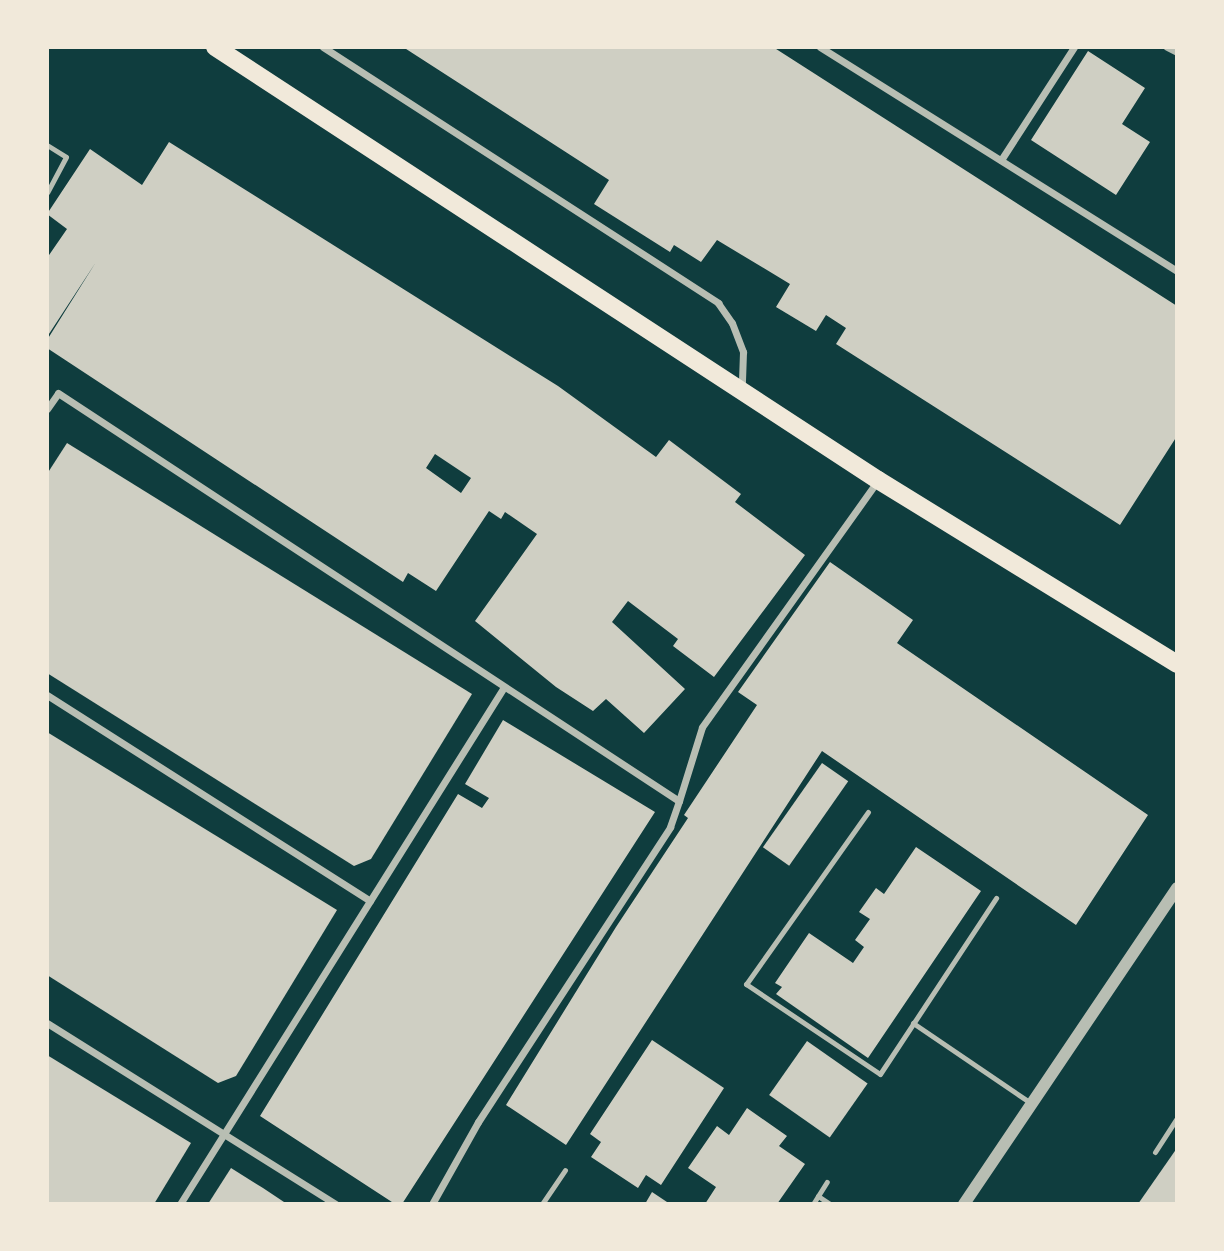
<!DOCTYPE html>
<style>
body{margin:0}
#map{position:relative;width:1224px;height:1251px;overflow:hidden;background:#0f3d3e;font-family:"DejaVu Sans",sans-serif}
div>[style]{position:absolute}
[style*='--x']{left:calc(var(--x)*1px);top:calc(var(--y)*1px);width:calc(var(--w)*1px);rotate:calc(var(--a)*1deg)}
.building>*{inset:0;background:#cfcfc3;transform-origin:0 0}
.service>*{height:5px;margin:-2.5px;padding:0 2.5px;transform-origin:2.5px;border-radius:2.5px;background:#b8beb3}
.minor>*{height:7px;margin:-3.5px;padding:0 3.5px;transform-origin:3.5px;border-radius:3.5px;background:#b8beb3}
.tertiary>*{height:12px;margin:-6px;padding:0 6px;transform-origin:6px;border-radius:6px;background:#b8beb3}
.primary>*{height:18px;margin:-9px;padding:0 9px;transform-origin:9px;border-radius:9px;background:#f1e9da}
span{translate:-50% -50%;white-space:nowrap;text-align:center;line-height:1.15;-webkit-text-stroke:7px #f1e9da;paint-order:stroke}
.frame{position:absolute;inset:0;border:49px solid #f1e9da;pointer-events:none}
</style>
<div id="map">
<div class="building">
<div style="clip-path:polygon(403px 47px,773px 47px,1177px 306px,1177px 436px,1120px 525px,836px 344px,846px 328px,826px 315px,816px 331px,776px 307px,790px 284px,717px 240px,701px 262px,674px 245px,670px 252px,594px 204px,609px 180px)"></div>
<div style="clip-path:polygon(1088px 51px,1145px 88px,1122px 124px,1150px 142px,1116px 195px,1031px 140px)"></div>
<div style="clip-path:polygon(evenodd,169px 142px,558px 386px,656px 457px,669px 440px,741px 494px,735px 502px,805px 555px,714px 677px,673px 646px,678px 639px,628px 601px,612px 622px,685px 689px,644px 733px,606px 699px,593px 711px,556px 687px,475px 621px,537px 534px,505px 512px,501px 519px,489px 511px,436px 591px,408px 573px,403px 582px,47px 348px,47px 340px,96px 262px,47px 337px,47px 258px,67px 229px,47px 214px,90px 149px,142px 185px,169px 142px,435px 454px,471px 478px,461px 493px,426px 468px,435px 454px)"></div>
<div style="clip-path:polygon(67px 443px,472px 694px,371px 859px,354px 866px,47px 673px,47px 474px)"></div>
<div style="clip-path:polygon(830px 562px,913px 620px,897px 643px,1148px 815px,1076px 925px,822px 751px,566px 1145px,506px 1105px,616px 927px,688px 818px,684px 815px,757px 705px,738px 692px)"></div>
<div style="clip-path:polygon(503px 720px,655px 812px,402px 1204px,395px 1204px,260px 1116px,458px 794px,482px 808px,489px 798px,465px 784px)"></div>
<div style="clip-path:polygon(47px 732px,337px 910px,236px 1076px,218px 1083px,47px 975px)"></div>
<div style="left:822px;top:763px;width:32px;height:103px;rotate:35deg"></div>
<div style="clip-path:polygon(916px 847px,981px 891px,868px 1058px,776px 994px,782px 987px,775px 983px,809px 933px,853px 963px,864px 947px,855px 940px,870px 919px,859px 912px,876px 888px,884px 894px)"></div>
<div style="clip-path:polygon(652px 1040px,724px 1088px,661px 1185px,646px 1175px,638px 1188px,591px 1157px,601px 1142px,590px 1134px)"></div>
<div style="left:807px;top:1041px;width:74px;height:66px;rotate:35deg"></div>
<div style="clip-path:polygon(47px 1055px,191px 1143px,154px 1204px,47px 1204px)"></div>
<div style="clip-path:polygon(747px 1108px,787px 1136px,779px 1146px,805px 1164px,777px 1204px,705px 1204px,716px 1187px,688px 1168px,717px 1126px,729px 1135px)"></div>
<div style="clip-path:polygon(1177px 1148px,1177px 1204px,1138px 1204px)"></div>
<div style="clip-path:polygon(231px 1168px,263px 1188px,287px 1204px,208px 1204px)"></div>
<div style="clip-path:polygon(652px 1192px,670px 1204px,645px 1204px)"></div>
</div>
<div class="service">
<div style="--x:47;--y:145;--w:22;--a:32"></div>
<div style="--x:66;--y:157;--w:40;--a:118"></div>
<div style="--x:868;--y:812;--w:211;--a:125.3"></div>
<div style="--x:746;--y:984;--w:161;--a:33.9"></div>
<div style="--x:880;--y:1074;--w:211;--a:-56.6"></div>
<div style="--x:913;--y:1023;--w:144;--a:34.2"></div>
<div style="--x:1155;--y:1152;--w:40;--a:-57.1"></div>
<div style="--x:818;--y:1196;--w:14;--a:34"></div>
<div style="--x:542;--y:1204;--w:41;--a:-55.9"></div>
<div style="--x:813;--y:1204;--w:26;--a:-58"></div>
</div>
<div class="minor">
<div style="--x:323;--y:47;--w:471;--a:32.9"></div>
<div style="--x:718;--y:303;--w:24;--a:55"></div>
<div style="--x:732;--y:323;--w:31;--a:69"></div>
<div style="--x:743;--y:352;--w:36;--a:92"></div>
<div style="--x:820;--y:47;--w:421;--a:32.1"></div>
<div style="--x:1167;--y:47;--w:11;--a:27"></div>
<div style="--x:1001;--y:160;--w:135;--a:-57.1"></div>
<div style="--x:47;--y:409;--w:19;--a:-55"></div>
<div style="--x:58;--y:393;--w:743;--a:33.31"></div>
<div style="--x:679;--y:801;--w:77;--a:-72.7"></div>
<div style="--x:702;--y:727;--w:303;--a:-54.5"></div>
<div style="--x:47;--y:695;--w:383;--a:32.5"></div>
<div style="--x:47;--y:1023;--w:341;--a:32.1"></div>
<div style="--x:180;--y:1204;--w:610;--a:-57.92"></div>
<div style="--x:432;--y:1204;--w:94;--a:-60.7"></div>
<div style="--x:478;--y:1122;--w:352;--a:-56.9"></div>
<div style="--x:670;--y:827;--w:28;--a:-71"></div>
</div>
<div class="tertiary">
<div style="--x:964;--y:1204;--w:381;--a:-56"></div>
</div>
<div class="primary">
<div style="--x:215;--y:47;--w:792;--a:33.15"></div>
<div style="--x:878;--y:480;--w:351;--a:31.6"></div>
</div>
<div class="frame"></div>
</div>
